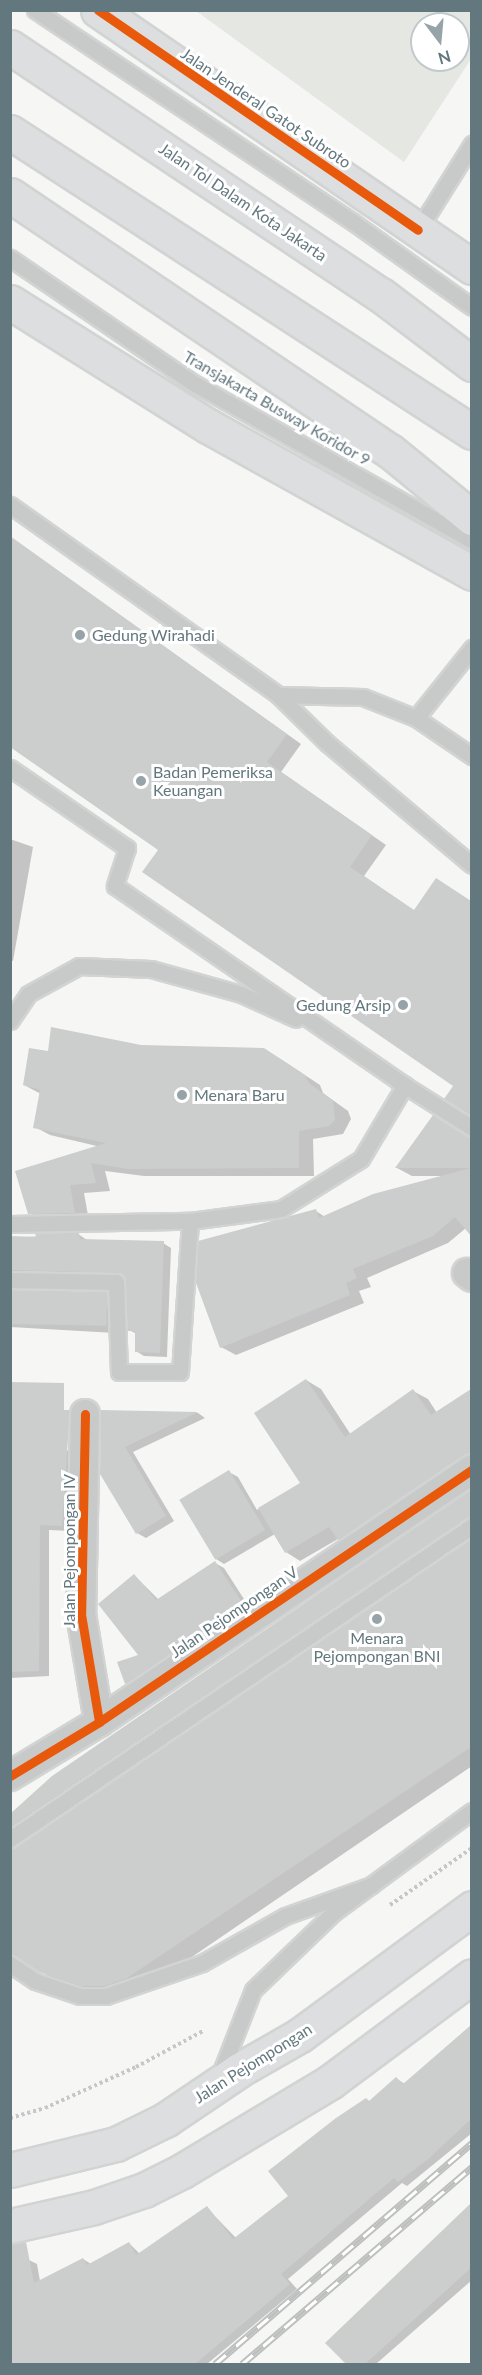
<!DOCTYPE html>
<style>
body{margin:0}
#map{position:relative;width:482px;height:2375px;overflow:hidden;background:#f6f6f5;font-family:Lato,sans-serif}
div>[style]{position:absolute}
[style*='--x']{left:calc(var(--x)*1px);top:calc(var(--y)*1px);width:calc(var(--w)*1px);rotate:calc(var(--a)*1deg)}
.green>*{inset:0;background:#e5e8e2}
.shadow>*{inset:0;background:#0003}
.building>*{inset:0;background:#cccece;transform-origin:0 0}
.path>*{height:4px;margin-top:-2px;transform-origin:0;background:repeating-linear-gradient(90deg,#c6c7c8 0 3px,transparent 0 6px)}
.roads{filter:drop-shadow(2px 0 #d2d3d3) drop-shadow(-2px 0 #d2d3d3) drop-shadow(0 2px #d2d3d3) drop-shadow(0 -2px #d2d3d3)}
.lane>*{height:15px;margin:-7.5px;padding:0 7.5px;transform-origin:7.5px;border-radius:7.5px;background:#c8caca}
.street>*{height:28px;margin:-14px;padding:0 14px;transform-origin:14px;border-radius:14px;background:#c8caca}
.primary>*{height:33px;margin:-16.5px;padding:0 16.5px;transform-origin:16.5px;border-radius:16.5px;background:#dddedf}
.highway>*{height:33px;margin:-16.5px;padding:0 16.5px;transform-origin:16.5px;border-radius:16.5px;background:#dddedf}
.rail>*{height:7px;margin-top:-3.5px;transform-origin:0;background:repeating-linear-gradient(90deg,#fff 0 14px,#bec0c0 0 28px);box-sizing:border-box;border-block:2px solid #bec0c0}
.cycleway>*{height:9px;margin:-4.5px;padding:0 4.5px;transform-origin:4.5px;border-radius:4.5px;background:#e8590c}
.dots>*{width:16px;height:16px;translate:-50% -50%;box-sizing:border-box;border:3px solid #fff;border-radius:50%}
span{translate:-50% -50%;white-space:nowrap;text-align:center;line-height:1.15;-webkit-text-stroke:6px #fff;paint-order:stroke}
.street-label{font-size:16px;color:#62777e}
.poi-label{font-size:16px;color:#62777e}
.left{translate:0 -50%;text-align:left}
.right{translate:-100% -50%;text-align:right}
.frame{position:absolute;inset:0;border:12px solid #62777e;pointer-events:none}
.north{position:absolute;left:410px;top:12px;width:60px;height:60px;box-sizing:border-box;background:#fff;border:2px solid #c0c9cb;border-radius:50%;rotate:164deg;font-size:16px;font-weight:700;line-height:24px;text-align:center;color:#62777e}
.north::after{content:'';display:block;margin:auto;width:21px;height:27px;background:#96a3a8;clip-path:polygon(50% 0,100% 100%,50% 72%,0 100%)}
</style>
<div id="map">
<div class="green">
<div style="clip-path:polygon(evenodd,196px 11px,471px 11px,471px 59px,404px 162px,196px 11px,422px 24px,458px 24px,458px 60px,422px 60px,422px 24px)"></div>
</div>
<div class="shadow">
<div style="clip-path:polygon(10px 537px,301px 744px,281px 772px,386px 845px,364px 876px,415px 911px,437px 880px,472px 902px,472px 1114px,446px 1098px,455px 1086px,160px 850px)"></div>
<div style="clip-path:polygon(10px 839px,33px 847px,13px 961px,10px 960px)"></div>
<div style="clip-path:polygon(141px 1047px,279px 1058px,320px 1085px,323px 1093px,348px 1111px,351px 1119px,343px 1134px,313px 1139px,314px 1176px,144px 1176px,105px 1171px,110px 1191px,84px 1193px,89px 1221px,45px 1222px,30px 1213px,101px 1147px,50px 1135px,35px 1127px,41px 1094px,24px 1085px,49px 1053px)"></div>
<div style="clip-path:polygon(433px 1117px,471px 1139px,472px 1234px,466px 1228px,448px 1243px,367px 1278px,371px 1287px,359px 1291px,364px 1303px,236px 1355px,221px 1347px,316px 1211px,325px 1217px,444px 1176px,412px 1176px,397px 1168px)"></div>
<div style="clip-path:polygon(78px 1234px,87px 1240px,163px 1243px,171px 1248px,167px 1357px,144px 1356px,136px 1351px,137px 1334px,129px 1330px,125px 1278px,19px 1274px,10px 1282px,10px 1238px)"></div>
<div style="clip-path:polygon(10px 1288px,13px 1291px,106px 1293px,114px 1298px,115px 1333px,10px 1327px)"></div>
<div style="clip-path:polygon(306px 1380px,321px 1389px,351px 1435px,413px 1391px,428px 1399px,437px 1413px,472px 1389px,472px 1458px,354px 1547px,338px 1539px,300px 1561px,286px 1552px,275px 1534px,224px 1564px,216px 1559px,229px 1472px,238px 1477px,257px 1510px,302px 1483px)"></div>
<div style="clip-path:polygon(102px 1412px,198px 1413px,205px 1418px,133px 1452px,174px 1521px,146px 1538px,137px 1533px)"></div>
<div style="clip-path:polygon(10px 1445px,65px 1449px,75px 1455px,72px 1531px,49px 1530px,49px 1676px,10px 1678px)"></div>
<div style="clip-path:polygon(472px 1493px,472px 1534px,20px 1840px,19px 1847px,472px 1540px,472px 1766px,164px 1976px,99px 1995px,57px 1981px,12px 1953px,10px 1816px,53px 1777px)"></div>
<div style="clip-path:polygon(215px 1563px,224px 1568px,251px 1610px,135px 1688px,126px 1683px,119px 1663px,141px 1656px,135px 1576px,159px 1600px)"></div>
<div style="clip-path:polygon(472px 2027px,472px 2133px,407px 2186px,402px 2183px,288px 2279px,297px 2289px,207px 2364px,10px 2364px,10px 2263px,29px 2260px,37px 2264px,40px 2281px,83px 2259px,91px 2264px,129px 2243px,140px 2254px,207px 2208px,236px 2238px,290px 2197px,366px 2099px,371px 2102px,397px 2079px,405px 2084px)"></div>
<div style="clip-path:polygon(472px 2207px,472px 2280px,376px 2364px,348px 2364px,328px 2343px)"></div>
</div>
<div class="building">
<div style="clip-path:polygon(10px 536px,287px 734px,267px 762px,372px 835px,350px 867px,414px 910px,436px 878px,471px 901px,471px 1116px,444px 1099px,453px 1086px,142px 872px,158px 850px,10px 747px)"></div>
<div style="clip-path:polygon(51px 1027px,141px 1045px,264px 1048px,305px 1075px,309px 1083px,333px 1101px,335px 1120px,329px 1126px,299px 1131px,299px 1168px,128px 1169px,91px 1163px,96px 1183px,70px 1185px,75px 1213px,28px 1214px,15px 1171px,106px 1143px,33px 1128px,40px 1090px,23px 1085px,29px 1048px,48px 1051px)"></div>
<div style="clip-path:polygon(433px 1115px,471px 1138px,471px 1236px,455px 1217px,433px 1236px,353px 1269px,357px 1278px,346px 1283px,350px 1295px,220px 1348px,196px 1283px,198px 1241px,316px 1209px,319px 1218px,373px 1194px,471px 1168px,395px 1168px)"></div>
<div style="clip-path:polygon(35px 1233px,79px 1233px,80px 1239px,164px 1241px,160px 1353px,135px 1352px,135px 1331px,127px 1331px,126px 1282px,120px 1273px,10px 1270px,10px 1236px,36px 1237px)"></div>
<div style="left:10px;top:1290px;width:97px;height:34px;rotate:1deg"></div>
<div style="clip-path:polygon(306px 1379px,345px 1437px,413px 1389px,431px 1415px,471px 1389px,471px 1453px,338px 1540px,329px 1527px,285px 1553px,258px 1508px,300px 1483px,254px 1413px)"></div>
<div style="clip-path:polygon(10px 1382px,64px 1383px,64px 1410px,70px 1410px,62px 1526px,40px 1525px,39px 1671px,10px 1672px)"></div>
<div style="clip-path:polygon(101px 1410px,198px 1412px,125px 1447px,166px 1516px,136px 1534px,100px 1474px)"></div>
<div style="left:229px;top:1470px;width:70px;height:58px;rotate:59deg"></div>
<div style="clip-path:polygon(471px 1489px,471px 1516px,10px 1827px,10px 1814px,52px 1776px)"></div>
<div style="clip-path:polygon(471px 1538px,471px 1747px,127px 1978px,104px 1986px,82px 1986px,39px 1972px,11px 1954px,10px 1849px)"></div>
<div style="clip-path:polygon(215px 1561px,243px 1604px,125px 1684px,117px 1662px,138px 1655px,98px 1604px,134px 1574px,156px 1600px)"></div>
<div style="clip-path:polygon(471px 2025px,471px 2119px,427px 2160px,398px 2182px,394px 2178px,281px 2274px,290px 2284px,195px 2364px,10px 2364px,10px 2244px,26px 2242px,34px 2283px,83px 2258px,87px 2265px,129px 2242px,136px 2255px,207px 2206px,233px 2239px,288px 2196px,268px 2171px,336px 2118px,366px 2098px,369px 2101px,396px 2077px,403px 2084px)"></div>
<div style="clip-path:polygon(471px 2203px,471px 2268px,365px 2364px,346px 2364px,325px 2343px)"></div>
</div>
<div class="path">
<div style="--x:390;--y:1905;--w:100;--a:-34.8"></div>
<div style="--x:10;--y:2118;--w:36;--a:-16"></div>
<div style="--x:45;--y:2108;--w:100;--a:-24.3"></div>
<div style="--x:136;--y:2067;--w:76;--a:-28.2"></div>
</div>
<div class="roads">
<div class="lane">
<div style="--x:35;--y:10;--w:382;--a:33.7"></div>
<div style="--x:353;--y:222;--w:146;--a:35.5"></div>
<div style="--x:418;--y:230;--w:102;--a:-57.9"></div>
<div style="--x:10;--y:258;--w:224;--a:34.3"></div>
<div style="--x:195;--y:384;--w:318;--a:29.5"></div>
<div style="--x:10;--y:505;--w:329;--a:35.3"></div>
<div style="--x:278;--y:695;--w:69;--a:44.4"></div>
<div style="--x:327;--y:743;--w:189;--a:40.1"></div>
<div style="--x:278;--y:695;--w:85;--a:1.3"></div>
<div style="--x:363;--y:697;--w:57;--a:21.6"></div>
<div style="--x:416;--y:718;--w:90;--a:-51.3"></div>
<div style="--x:416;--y:718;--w:68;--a:34.2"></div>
<div style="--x:10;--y:768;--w:142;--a:34.4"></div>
<div style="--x:127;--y:848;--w:40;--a:108"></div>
<div style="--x:115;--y:886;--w:352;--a:34.5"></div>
<div style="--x:10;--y:1021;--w:32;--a:-56"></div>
<div style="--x:28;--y:994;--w:58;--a:-28.8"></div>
<div style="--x:79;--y:966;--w:72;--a:2.4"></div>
<div style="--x:151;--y:969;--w:93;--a:15.5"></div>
<div style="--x:241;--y:994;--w:60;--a:24.4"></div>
<div style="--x:398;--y:1081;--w:88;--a:32.4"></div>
<div style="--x:10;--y:1224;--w:180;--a:-1"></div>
<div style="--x:190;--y:1221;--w:92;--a:-7.5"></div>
<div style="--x:281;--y:1209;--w:94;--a:-32"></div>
<div style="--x:361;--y:1159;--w:86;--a:-59.3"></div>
<div style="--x:10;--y:1280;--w:106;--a:1.1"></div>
<div style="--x:116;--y:1282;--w:90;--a:88.1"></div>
<div style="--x:119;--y:1372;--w:61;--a:0"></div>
<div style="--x:180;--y:1372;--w:151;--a:-86.2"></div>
<div style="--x:10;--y:1839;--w:558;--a:-34.12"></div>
<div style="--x:10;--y:1964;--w:30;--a:34"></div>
<div style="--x:35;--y:1981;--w:47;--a:18.4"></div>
<div style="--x:80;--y:1996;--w:26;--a:0"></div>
<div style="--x:106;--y:1996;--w:102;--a:-19"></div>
<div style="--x:202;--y:1963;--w:95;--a:-29.5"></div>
<div style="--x:285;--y:1916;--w:92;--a:-19.6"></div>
<div style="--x:219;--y:2077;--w:93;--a:-68.7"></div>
<div style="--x:253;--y:1990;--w:111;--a:-43.9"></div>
<div style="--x:333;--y:1913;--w:172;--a:-36.3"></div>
</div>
<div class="street">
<div style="--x:467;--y:1273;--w:6;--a:39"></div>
<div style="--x:85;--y:1414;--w:200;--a:91.1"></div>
<div style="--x:81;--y:1614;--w:109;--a:80.5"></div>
<div style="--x:10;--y:1776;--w:104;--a:-31.2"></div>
<div style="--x:99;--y:1722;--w:451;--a:-34.1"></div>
</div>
<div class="primary">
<div style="--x:10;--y:2170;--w:109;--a:-13.8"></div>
<div style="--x:116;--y:2144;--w:55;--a:-26.1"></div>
<div style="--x:165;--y:2120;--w:89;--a:-34"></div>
<div style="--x:239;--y:2070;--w:70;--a:-29.8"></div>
<div style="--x:300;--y:2035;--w:214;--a:-36.4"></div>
<div style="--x:10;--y:2226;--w:86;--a:-12.7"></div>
<div style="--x:94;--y:2207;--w:53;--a:-18.8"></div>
<div style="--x:144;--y:2190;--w:42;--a:-26.6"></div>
<div style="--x:182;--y:2171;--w:173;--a:-31"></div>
<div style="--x:330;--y:2082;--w:177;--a:-36.7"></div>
</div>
<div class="highway">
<div style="--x:98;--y:10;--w:454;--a:34.5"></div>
<div style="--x:10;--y:47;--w:446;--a:33.8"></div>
<div style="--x:381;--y:295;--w:114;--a:37.2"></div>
<div style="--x:10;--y:132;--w:551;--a:33"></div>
<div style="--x:10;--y:195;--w:458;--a:34"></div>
<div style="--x:390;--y:451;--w:106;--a:39.3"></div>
<div style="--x:10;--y:302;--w:234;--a:32.1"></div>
<div style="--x:208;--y:426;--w:302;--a:29.1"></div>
</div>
</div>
<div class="rail">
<div style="--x:215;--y:2364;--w:339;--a:-40.7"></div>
<div style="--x:242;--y:2364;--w:303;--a:-40.6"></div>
</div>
<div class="cycleway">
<div style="--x:98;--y:10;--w:388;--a:34.5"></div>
<div style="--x:85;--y:1414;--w:200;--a:91.1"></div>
<div style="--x:81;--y:1614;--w:109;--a:80.5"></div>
<div style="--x:10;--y:1776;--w:104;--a:-31.2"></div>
<div style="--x:99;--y:1722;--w:451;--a:-34.1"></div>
</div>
<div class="dots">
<div style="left:80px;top:635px;background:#96a3a8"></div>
<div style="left:141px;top:781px;background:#96a3a8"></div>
<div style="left:403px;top:1005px;background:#96a3a8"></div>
<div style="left:182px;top:1095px;background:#96a3a8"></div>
<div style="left:377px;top:1619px;background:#96a3a8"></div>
</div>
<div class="street-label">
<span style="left:266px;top:108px;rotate:34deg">Jalan Jenderal Gatot Subroto</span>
<span style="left:243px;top:202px;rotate:34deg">Jalan Tol Dalam Kota Jakarta</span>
<span style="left:277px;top:408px;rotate:30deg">Transjakarta Busway Koridor 9</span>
<span style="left:69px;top:1551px;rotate:-90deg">Jalan Pejompongan IV</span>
<span style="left:234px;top:1612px;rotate:-34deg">Jalan Pejompongan V</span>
<span style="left:253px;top:2063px;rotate:-32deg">Jalan Pejompongan</span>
</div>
<div class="poi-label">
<span class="left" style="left:92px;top:635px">Gedung Wirahadi</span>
<span class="left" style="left:153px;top:781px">Badan Pemeriksa<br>Keuangan</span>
<span class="right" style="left:391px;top:1005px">Gedung Arsip</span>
<span class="left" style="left:194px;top:1095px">Menara Baru</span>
<span style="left:377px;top:1647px">Menara<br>Pejompongan BNI</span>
</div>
<div class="frame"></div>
<div class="north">N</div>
</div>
